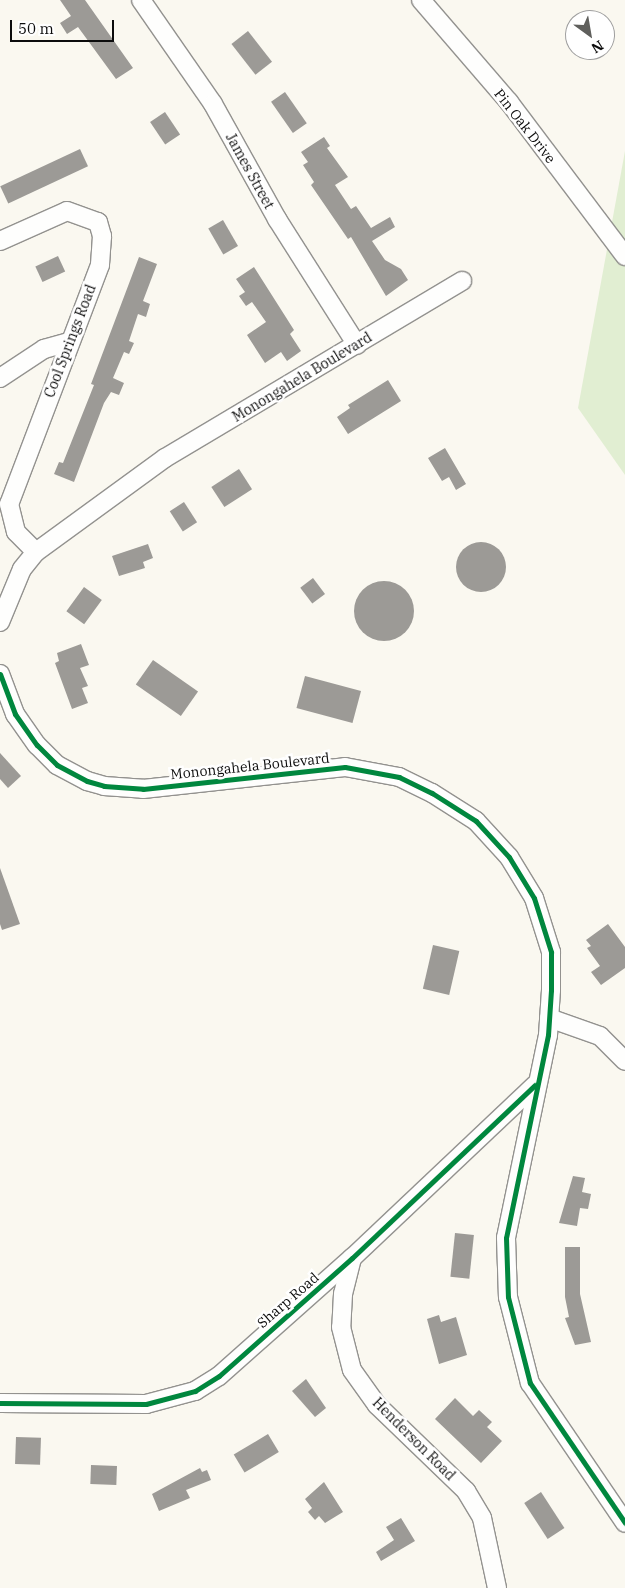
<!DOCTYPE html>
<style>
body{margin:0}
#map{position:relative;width:625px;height:1588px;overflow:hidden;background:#faf8f0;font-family:"IBM Plex Serif",serif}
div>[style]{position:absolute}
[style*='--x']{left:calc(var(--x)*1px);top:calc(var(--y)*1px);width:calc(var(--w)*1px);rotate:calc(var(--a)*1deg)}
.green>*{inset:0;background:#e1eed2}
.building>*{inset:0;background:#9c9a96;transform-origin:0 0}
.round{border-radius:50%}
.roads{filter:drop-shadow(1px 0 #93928f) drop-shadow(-1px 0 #93928f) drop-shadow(0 1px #93928f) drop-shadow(0 -1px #93928f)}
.minor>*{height:18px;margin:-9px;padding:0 9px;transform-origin:9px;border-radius:9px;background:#fefefd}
.cycleway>*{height:5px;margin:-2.5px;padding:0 2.5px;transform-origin:2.5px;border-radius:2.5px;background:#00873e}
span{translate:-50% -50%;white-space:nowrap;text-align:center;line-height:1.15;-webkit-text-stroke:5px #fff;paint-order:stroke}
.street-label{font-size:14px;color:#0c0c0c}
.north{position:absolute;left:565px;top:10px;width:50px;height:50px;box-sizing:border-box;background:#fff;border:1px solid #9e9e9e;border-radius:50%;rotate:148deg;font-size:14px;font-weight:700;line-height:20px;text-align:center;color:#0c0c0c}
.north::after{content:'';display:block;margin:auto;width:18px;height:22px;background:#5f5f5c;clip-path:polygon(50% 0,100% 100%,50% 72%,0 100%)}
.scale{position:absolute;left:10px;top:20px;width:104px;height:22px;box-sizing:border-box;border:2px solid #0c0c0c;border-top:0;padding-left:6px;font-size:15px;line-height:18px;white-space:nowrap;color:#0c0c0c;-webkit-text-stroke:4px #fff;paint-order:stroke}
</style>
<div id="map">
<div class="green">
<div style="clip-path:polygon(625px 151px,625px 475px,578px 408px)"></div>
</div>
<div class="building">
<div style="clip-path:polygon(60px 0,85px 0,133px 68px,116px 79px,78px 27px,67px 34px,60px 23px,71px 16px)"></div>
<div style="left:248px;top:31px;width:39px;height:21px;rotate:52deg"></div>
<div style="left:285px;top:92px;width:38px;height:17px;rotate:55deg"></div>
<div style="left:165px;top:112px;width:27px;height:18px;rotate:56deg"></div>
<div style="clip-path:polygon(324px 137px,330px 146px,327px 148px,348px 177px,335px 185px,351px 209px,356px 206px,371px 228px,390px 217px,395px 227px,372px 241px,385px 260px,401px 269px,408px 280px,386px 296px,351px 237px,348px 239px,311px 185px,314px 182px,303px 165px,308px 162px,301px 152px)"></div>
<div style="left:80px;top:149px;width:19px;height:88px;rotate:65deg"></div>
<div style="left:223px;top:220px;width:30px;height:17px;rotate:60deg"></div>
<div style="left:58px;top:256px;width:17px;height:25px;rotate:65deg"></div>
<div style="clip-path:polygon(139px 257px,157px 264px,143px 301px,150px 304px,146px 317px,138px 314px,129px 341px,134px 343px,129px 354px,124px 352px,113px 378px,124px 383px,119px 395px,111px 392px,104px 403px,74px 482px,54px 474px,59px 462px,63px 463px,94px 385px,91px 384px)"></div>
<div style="clip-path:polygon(254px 267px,294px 330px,290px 334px,301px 351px,287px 361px,281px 352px,265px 363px,247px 335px,266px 322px,252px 302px,246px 306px,239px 296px,245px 292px,236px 279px)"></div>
<div style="clip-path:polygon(388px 380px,401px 401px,348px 434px,337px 417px,350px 408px,348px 405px)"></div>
<div style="clip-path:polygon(445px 448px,466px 484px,456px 490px,449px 477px,442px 481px,428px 458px)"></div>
<div style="left:239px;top:469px;width:24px;height:33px;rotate:57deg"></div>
<div style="left:184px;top:502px;width:24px;height:17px;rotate:57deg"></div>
<div class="round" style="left:456px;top:542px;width:50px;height:50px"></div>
<div style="clip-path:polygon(148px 544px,153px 558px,143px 562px,145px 568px,119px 576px,112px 556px)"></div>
<div style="left:313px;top:578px;width:20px;height:16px;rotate:53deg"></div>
<div class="round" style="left:354px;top:581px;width:60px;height:60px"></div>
<div style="left:84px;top:587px;width:22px;height:30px;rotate:36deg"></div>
<div style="clip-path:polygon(81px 644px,89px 665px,80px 668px,88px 686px,82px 688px,88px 703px,72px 709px,55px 663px,59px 661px,57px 653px)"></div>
<div style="left:153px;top:660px;width:55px;height:30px;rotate:35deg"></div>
<div style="left:305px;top:676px;width:58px;height:33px;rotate:15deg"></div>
<div style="clip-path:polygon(0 753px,21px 776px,8px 788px,0 779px)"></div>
<div style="clip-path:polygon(0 868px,20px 924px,2px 930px,0 924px)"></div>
<div style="clip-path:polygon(608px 924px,625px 947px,625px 968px,601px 985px,591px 972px,600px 966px,587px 948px,591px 946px,586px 940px)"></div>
<div style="left:433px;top:945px;width:27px;height:45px;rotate:13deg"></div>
<div style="clip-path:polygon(573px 1176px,585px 1178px,582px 1192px,591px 1194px,588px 1209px,580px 1208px,577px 1226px,559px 1223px)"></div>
<div style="left:455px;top:1233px;width:19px;height:44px;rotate:6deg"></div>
<div style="clip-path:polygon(565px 1247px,580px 1247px,580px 1294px,591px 1342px,575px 1345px,565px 1318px,569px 1317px,565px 1297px)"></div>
<div style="clip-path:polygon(439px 1315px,441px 1322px,456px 1317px,467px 1355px,439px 1364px,427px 1319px)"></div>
<div style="clip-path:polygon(306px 1379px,326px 1408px,315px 1417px,292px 1391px)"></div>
<div style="clip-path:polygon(455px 1398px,473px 1416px,479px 1410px,492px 1422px,487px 1427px,502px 1441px,481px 1463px,435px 1419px)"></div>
<div style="left:268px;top:1434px;width:21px;height:40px;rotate:59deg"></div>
<div style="left:16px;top:1437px;width:25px;height:27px;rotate:2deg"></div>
<div style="left:91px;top:1465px;width:26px;height:19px;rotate:2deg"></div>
<div style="clip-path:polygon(200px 1468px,202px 1472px,207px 1470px,211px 1480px,186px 1490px,190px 1498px,159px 1511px,152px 1494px)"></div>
<div style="clip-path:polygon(324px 1482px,343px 1512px,325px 1523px,319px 1516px,315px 1520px,308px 1512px,312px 1508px,305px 1499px)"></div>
<div style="left:541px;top:1492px;width:43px;height:20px;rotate:57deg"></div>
<div style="clip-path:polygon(401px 1518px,415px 1541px,381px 1561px,376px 1552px,394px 1540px,386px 1527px)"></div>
</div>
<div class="roads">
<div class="minor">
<div style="--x:141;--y:0;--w:126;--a:55.3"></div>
<div style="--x:213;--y:104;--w:132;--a:60.9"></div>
<div style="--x:277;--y:219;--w:149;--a:57.6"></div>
<div style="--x:421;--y:0;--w:135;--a:49.2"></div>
<div style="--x:509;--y:102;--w:193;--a:53"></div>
<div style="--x:0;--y:241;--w:73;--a:-24.1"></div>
<div style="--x:67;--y:211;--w:33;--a:20"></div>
<div style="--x:98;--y:222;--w:15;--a:74"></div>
<div style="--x:102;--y:236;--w:29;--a:94"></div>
<div style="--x:100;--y:265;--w:256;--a:110.8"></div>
<div style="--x:9;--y:504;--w:29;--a:76"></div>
<div style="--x:16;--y:532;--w:28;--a:45"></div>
<div style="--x:0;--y:378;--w:53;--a:-33.4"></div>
<div style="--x:44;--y:349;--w:26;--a:-16"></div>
<div style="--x:0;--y:622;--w:57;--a:-67.5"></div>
<div style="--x:22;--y:569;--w:22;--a:-51"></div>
<div style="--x:36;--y:552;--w:160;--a:-36.1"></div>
<div style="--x:165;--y:458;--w:346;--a:-30.8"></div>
<div style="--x:0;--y:674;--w:43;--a:69.4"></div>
<div style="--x:15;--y:714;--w:38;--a:55"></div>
<div style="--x:37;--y:745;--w:28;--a:45"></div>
<div style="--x:57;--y:765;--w:34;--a:28"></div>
<div style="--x:87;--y:781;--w:18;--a:16"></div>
<div style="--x:104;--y:786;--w:39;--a:4"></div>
<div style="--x:143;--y:789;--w:203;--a:-6.2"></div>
<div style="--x:345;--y:767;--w:55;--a:10.5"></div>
<div style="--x:399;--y:777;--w:37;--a:26"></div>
<div style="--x:432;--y:793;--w:52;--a:32.5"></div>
<div style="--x:476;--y:821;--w:49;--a:47.5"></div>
<div style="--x:509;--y:857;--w:48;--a:58.6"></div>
<div style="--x:534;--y:898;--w:57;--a:72.5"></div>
<div style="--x:551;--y:952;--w:38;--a:90"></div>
<div style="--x:551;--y:990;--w:45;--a:93.8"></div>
<div style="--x:548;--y:1035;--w:207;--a:101.7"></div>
<div style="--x:506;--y:1238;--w:59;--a:88.1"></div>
<div style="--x:508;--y:1297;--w:89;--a:75.7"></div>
<div style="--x:530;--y:1383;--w:169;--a:55.8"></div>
<div style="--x:549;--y:1018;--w:54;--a:19.4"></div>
<div style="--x:600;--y:1036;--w:35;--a:45"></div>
<div style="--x:352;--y:1258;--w:37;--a:104"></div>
<div style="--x:343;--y:1294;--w:33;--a:93"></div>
<div style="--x:341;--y:1327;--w:44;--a:75.7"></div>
<div style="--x:352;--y:1370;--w:43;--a:54.5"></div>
<div style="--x:377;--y:1405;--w:124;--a:44"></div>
<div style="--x:466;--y:1491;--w:31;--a:59"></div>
<div style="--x:482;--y:1518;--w:72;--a:77.9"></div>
<div style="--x:0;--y:1403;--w:146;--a:0.4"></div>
<div style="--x:146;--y:1404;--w:51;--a:-14.9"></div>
<div style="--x:195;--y:1391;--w:28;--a:-32"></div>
<div style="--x:219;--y:1376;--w:178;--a:-41.6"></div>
<div style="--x:352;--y:1258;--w:252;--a:-43.4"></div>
</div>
</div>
<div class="cycleway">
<div style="--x:0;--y:674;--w:43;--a:69.4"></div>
<div style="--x:15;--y:714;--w:38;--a:55"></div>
<div style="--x:37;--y:745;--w:28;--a:45"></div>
<div style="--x:57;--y:765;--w:34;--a:28"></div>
<div style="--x:87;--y:781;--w:18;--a:16"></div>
<div style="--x:104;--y:786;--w:39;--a:4"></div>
<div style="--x:143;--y:789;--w:203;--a:-6.2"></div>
<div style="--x:345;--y:767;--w:55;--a:10.5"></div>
<div style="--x:399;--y:777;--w:37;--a:26"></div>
<div style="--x:432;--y:793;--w:52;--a:32.5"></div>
<div style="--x:476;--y:821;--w:49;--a:47.5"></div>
<div style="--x:509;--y:857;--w:48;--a:58.6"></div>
<div style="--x:534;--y:898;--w:57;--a:72.5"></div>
<div style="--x:551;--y:952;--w:38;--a:90"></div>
<div style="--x:551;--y:990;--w:45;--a:93.8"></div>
<div style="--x:548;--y:1035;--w:207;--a:101.7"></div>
<div style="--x:506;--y:1238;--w:59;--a:88.1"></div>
<div style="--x:508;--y:1297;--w:89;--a:75.7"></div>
<div style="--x:530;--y:1383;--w:169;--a:55.8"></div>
<div style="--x:0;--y:1403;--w:146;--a:0.4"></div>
<div style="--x:146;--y:1404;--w:51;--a:-14.9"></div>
<div style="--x:195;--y:1391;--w:28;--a:-32"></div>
<div style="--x:219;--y:1376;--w:178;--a:-41.6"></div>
<div style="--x:352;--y:1258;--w:252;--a:-43.4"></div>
</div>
<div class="street-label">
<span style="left:525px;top:126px;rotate:52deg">Pin Oak Drive</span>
<span style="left:250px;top:171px;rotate:61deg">James Street</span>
<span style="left:70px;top:341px;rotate:-69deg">Cool Springs Road</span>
<span style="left:302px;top:377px;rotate:-31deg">Monongahela Boulevard</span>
<span style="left:250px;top:766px;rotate:-6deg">Monongahela Boulevard</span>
<span style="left:288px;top:1300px;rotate:-41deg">Sharp Road</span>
<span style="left:414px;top:1439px;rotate:45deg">Henderson Road</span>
</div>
<div class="north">N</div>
<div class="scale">50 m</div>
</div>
